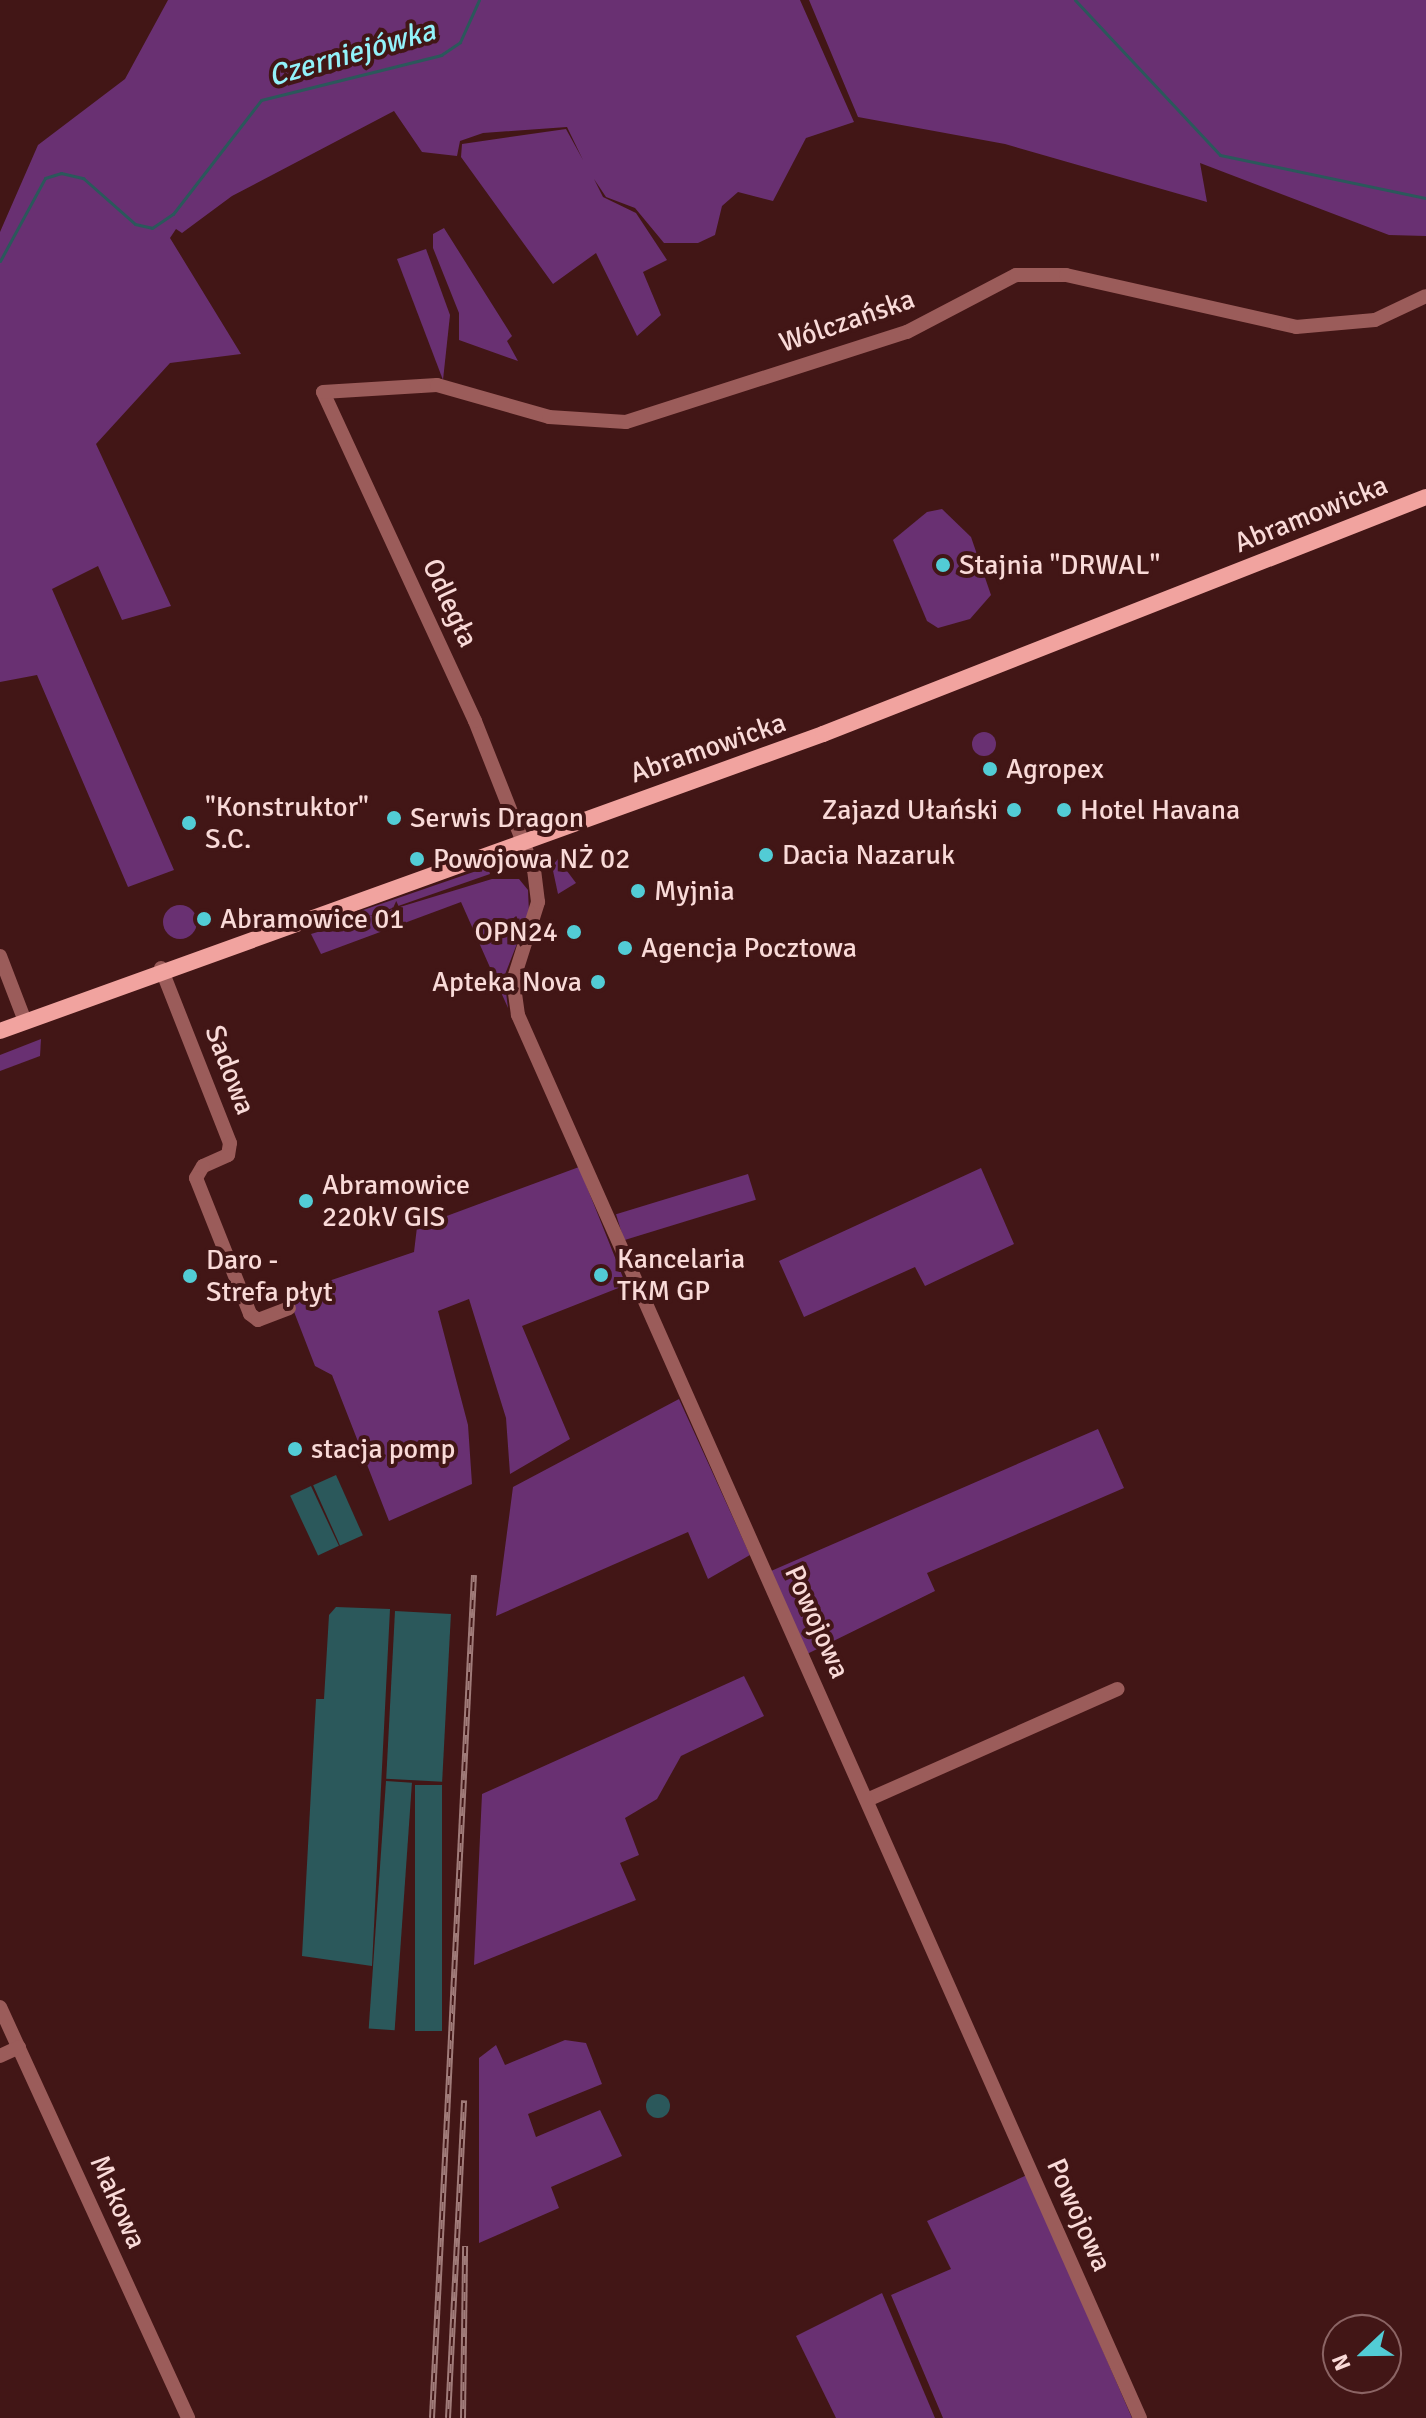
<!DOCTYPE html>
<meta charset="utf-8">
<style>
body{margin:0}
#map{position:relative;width:1426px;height:2418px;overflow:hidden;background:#421616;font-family:Signika,sans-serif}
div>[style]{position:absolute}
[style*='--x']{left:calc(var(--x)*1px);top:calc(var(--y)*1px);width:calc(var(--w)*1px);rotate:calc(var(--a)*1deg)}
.green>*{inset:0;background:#693072;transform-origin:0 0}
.round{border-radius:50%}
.water>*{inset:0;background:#2b585b;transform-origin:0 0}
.stream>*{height:3px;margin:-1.5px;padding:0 1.5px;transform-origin:1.5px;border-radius:1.5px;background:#2b585b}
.minor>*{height:14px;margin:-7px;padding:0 7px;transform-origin:7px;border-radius:7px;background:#9b5c5a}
.major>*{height:16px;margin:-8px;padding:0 8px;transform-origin:8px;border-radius:8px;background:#f1a39f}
.rail>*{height:6px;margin-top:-3px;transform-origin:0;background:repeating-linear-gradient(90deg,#421616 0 9px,#a07b79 0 18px);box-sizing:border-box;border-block:2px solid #a07b79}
.dots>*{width:22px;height:22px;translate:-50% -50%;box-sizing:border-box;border:4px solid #421616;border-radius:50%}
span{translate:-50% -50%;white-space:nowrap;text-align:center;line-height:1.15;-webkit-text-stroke:8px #421616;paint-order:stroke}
.street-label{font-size:28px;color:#f9dad8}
.poi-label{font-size:28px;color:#f9dad8}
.left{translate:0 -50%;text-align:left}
.right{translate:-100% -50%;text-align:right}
.water-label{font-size:30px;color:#92f2fa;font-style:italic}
.north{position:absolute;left:1322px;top:2314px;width:80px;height:80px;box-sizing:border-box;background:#421616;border:2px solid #8b6464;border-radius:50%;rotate:248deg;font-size:22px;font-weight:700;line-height:32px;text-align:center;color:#f9dad8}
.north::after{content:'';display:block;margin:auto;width:28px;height:36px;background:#52ccd5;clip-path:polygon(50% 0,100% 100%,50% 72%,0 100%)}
</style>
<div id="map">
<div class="green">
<div style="clip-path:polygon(168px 0,800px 0,854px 122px,806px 138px,773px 201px,738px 192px,722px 206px,715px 235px,698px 243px,664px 243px,635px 208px,606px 197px,594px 179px,603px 197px,636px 213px,667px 260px,643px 272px,661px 315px,637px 336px,596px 253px,553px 284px,461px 157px,462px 144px,566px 129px,583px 160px,567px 127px,483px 133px,460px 141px,457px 156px,422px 152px,394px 111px,232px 196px,182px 233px,176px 229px,170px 238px,241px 354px,170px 363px,96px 444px,171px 606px,122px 620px,98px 566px,52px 589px,174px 870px,128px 887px,37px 675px,0 682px,0 232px,38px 145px,125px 79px)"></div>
<div style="clip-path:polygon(809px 0,1426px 0,1426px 236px,1389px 235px,1200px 163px,1207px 202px,1005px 144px,858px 117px)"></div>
<div style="clip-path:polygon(444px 228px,512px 336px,507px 341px,518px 361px,459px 340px,459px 313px,433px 248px,433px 234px)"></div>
<div style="clip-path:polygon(426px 249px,450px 315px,443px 380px,397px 259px)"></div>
<div style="clip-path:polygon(942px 509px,971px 537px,991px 595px,970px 619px,938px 628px,927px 621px,893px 540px,927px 512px)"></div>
<div class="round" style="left:972px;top:732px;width:24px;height:24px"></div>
<div style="clip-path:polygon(558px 859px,576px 883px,558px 894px,552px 866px)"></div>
<div style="clip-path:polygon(488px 867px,490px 874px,358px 920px,311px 928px)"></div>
<div style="clip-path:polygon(492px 879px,519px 879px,528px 890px,529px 913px,504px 977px,508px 1008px,461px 902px,321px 954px,311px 934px)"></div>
<div class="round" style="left:163px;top:905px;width:34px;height:34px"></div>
<div style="clip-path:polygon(41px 1039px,40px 1056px,0 1071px,0 1055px)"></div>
<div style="clip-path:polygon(579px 1167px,626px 1285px,522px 1326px,570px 1439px,510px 1474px,506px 1418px,469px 1299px,438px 1311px,468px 1425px,472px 1484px,389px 1521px,332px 1375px,315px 1366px,291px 1304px,317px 1295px,314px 1286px,414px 1252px,417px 1227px)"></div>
<div style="clip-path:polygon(981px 1168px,1014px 1244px,925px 1286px,915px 1267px,804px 1317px,779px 1261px)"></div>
<div style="left:748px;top:1174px;width:27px;height:138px;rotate:73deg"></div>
<div style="clip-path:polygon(679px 1399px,750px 1555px,708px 1579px,688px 1532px,496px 1616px,513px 1487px)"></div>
<div style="clip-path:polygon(1098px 1429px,1124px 1488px,927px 1573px,935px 1591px,807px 1654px,771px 1571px)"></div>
<div style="clip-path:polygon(744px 1676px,764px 1716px,681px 1756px,657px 1799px,625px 1818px,639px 1855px,620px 1863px,636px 1900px,474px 1965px,482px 1794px)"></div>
<div style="clip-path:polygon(565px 2040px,586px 2043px,602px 2084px,528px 2114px,536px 2137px,600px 2110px,622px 2156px,551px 2187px,559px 2208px,479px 2243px,479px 2058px,496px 2045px,505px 2065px)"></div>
<div style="clip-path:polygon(1027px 2175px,1132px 2418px,943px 2418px,891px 2295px,951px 2269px,927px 2221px)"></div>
<div style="clip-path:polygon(882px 2293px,935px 2418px,836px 2418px,796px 2336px)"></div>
</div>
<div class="water">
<div style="left:336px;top:1475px;width:66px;height:25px;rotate:66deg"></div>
<div style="left:311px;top:1486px;width:66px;height:23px;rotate:65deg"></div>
<div style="clip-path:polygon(336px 1607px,390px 1609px,372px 1966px,302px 1956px,316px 1699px,324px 1699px,329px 1615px)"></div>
<div style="left:395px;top:1611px;width:56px;height:168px;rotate:3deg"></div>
<div style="left:386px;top:1781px;width:26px;height:248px;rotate:4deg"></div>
<div style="left:415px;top:1785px;width:27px;height:246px"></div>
<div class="round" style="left:646px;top:2094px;width:24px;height:24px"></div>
</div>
<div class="stream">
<div style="--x:1075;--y:0;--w:212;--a:46.9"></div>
<div style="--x:1220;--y:155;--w:210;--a:11.8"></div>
<div style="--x:0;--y:261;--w:94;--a:-61.5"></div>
<div style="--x:45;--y:178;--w:17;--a:-17"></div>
<div style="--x:61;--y:173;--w:23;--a:13"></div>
<div style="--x:83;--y:178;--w:69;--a:41.5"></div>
<div style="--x:135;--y:224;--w:17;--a:13"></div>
<div style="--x:152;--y:228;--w:25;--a:-34"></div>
<div style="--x:173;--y:214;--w:144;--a:-52.3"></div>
<div style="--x:261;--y:100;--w:186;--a:-14"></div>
<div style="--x:441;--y:55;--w:23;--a:-34"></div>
<div style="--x:460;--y:42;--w:46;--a:-65.7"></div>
</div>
<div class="minor">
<div style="--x:0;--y:956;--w:70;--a:69"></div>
<div style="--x:161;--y:968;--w:188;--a:68.5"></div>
<div style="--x:230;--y:1143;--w:12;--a:99"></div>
<div style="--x:228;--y:1155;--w:27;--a:156"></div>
<div style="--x:203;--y:1166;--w:14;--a:120"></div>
<div style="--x:196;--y:1178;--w:146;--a:68.3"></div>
<div style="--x:250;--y:1314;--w:10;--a:37"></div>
<div style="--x:258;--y:1320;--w:33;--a:-21"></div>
<div style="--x:867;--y:1800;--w:274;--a:-23.9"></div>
<div style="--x:0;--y:2007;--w:452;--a:65.4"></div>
<div style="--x:0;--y:2056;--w:21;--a:-25"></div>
<div style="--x:1140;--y:2418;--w:1535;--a:-113.91"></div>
<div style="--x:518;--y:1015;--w:34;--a:-98"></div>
<div style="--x:513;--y:981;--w:83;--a:-72.4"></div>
<div style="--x:538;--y:902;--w:32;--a:-97"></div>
<div style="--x:534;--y:870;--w:160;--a:-111.6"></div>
<div style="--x:475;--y:721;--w:362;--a:-114.8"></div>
<div style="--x:323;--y:392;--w:114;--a:-3.5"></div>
<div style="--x:437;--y:385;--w:116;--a:15.9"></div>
<div style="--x:549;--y:417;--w:77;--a:3.7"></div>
<div style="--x:626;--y:422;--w:295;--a:-17.8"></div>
<div style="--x:907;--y:332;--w:123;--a:-27.6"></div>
<div style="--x:1016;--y:275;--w:50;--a:0"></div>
<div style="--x:1066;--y:275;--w:236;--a:12.7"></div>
<div style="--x:1296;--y:327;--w:79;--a:-5.1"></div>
<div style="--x:1375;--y:320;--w:56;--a:-25.2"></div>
</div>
<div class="major">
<div style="--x:0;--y:1031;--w:875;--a:-19.84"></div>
<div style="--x:823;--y:734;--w:648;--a:-21.46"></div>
</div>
<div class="rail">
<div style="--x:432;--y:2418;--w:844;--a:-87.15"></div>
<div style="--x:448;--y:2418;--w:318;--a:-87.1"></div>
<div style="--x:463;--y:2418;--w:172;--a:-89.3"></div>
</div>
<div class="dots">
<div style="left:943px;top:565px;background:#52ccd5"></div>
<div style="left:990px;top:769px;background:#52ccd5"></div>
<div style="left:1014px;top:810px;background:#52ccd5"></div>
<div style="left:1064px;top:810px;background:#52ccd5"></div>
<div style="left:394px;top:818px;background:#52ccd5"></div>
<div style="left:189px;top:823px;background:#52ccd5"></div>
<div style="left:766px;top:855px;background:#52ccd5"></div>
<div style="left:417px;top:859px;background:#52ccd5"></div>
<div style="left:638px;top:891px;background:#52ccd5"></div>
<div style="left:204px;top:919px;background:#52ccd5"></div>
<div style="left:574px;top:932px;background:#52ccd5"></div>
<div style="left:625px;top:948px;background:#52ccd5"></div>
<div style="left:598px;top:982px;background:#52ccd5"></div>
<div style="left:306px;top:1201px;background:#52ccd5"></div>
<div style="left:601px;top:1275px;background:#52ccd5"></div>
<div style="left:190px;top:1276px;background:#52ccd5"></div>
<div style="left:295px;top:1449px;background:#52ccd5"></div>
</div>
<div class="street-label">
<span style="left:847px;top:321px;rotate:-19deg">Wólczańska</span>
<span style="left:1311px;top:514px;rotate:-22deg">Abramowicka</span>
<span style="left:450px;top:603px;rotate:65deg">Odległa</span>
<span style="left:708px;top:748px;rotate:-19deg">Abramowicka</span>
<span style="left:230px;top:1070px;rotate:69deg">Sadowa</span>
<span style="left:817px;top:1622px;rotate:66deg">Powojowa</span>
<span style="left:118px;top:2202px;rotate:66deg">Makowa</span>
<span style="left:1079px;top:2215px;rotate:66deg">Powojowa</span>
</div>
<div class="poi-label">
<span class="left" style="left:959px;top:565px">Stajnia "DRWAL"</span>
<span class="left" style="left:1006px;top:769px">Agropex</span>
<span class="left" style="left:205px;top:823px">"Konstruktor"<br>S.C.</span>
<span class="right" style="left:998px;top:810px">Zajazd Ułański</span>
<span class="left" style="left:1080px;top:810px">Hotel Havana</span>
<span class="left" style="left:410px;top:818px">Serwis Dragon</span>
<span class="left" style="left:782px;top:855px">Dacia Nazaruk</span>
<span class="left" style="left:433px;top:859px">Powojowa NŻ 02</span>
<span class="left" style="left:654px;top:891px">Myjnia</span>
<span class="left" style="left:220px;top:919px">Abramowice 01</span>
<span class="right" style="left:558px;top:932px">OPN24</span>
<span class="left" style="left:641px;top:948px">Agencja Pocztowa</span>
<span class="right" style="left:582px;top:982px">Apteka Nova</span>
<span class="left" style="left:322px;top:1201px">Abramowice<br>220kV GIS</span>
<span class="left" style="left:617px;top:1275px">Kancelaria<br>TKM GP</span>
<span class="left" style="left:206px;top:1276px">Daro -<br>Strefa płyt</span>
<span class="left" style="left:311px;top:1449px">stacja pomp</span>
</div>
<div class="water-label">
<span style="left:352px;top:54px;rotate:-16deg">Czerniejówka</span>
</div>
<div class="north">N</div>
</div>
